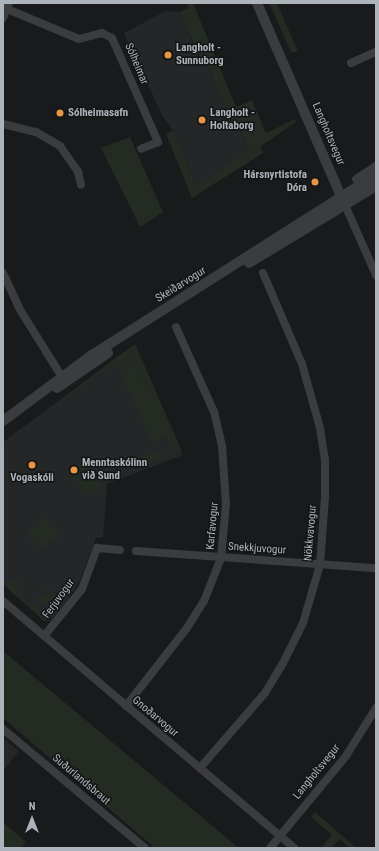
<!DOCTYPE html>
<meta charset="utf-8">
<style>
body{margin:0}
#map{position:relative;width:379px;height:851px;overflow:hidden;background:#191a1b;font-family:"Roboto Condensed",sans-serif}
div>[style]{position:absolute}
[style*='--x']{left:calc(var(--x)*1px);top:calc(var(--y)*1px);width:calc(var(--w)*1px);rotate:calc(var(--a)*1deg)}
.built>*{inset:0;background:#252628}
.green>*{inset:0;background:#242b23;transform-origin:0 0}
.minor>*{height:8px;margin:-4px;padding:0 4px;transform-origin:4px;border-radius:4px;background:#3b3c40}
.tertiary>*{height:10px;margin:-5px;padding:0 5px;transform-origin:5px;border-radius:5px;background:#3b3c40}
.dots>*{width:11px;height:11px;translate:-50% -50%;box-sizing:border-box;border:2px solid #141516;border-radius:50%}
span{translate:-50% -50%;white-space:nowrap;text-align:center;line-height:1.15;-webkit-text-stroke:3px #141516;paint-order:stroke}
.poi-label{font-size:11px;color:#adb3ba;font-weight:700}
.left{translate:0 -50%;text-align:left}
.right{translate:-100% -50%;text-align:right}
.street-label{font-size:11px;color:#adb3ba}
.frame{position:absolute;inset:0;border:4px solid #adb3ba;pointer-events:none}
.north{position:absolute;left:12px;top:799px;width:40px;height:40px;-webkit-text-stroke:3px #141516;paint-order:stroke;rotate:0deg;font-size:11px;font-weight:700;line-height:16px;text-align:center;color:#adb3ba}
.north::after{content:'';display:block;margin:auto;width:14px;height:18px;background:#adb3ba;clip-path:polygon(50% 0,100% 100%,50% 72%,0 100%)}
</style>
<div id="map">
<div class="built">
<div style="clip-path:polygon(166px 11px,180px 12px,200px 61px,205px 59px,237px 131px,241px 130px,249px 151px,196px 186px,173px 130px,163px 117px,124px 33px)"></div>
<div style="clip-path:polygon(135px 344px,183px 455px,107px 484px,103px 537px,96px 538px,79px 582px,64px 605px,49px 621px,44px 621px,3px 584px,3px 442px)"></div>
<div style="clip-path:polygon(3px 738px,19px 751px,3px 771px)"></div>
</div>
<div class="green">
<div style="clip-path:polygon(186px 3px,193px 3px,236px 107px,252px 100px,266px 133px,295px 119px,296px 122px,260px 147px,263px 153px,192px 198px,166px 134px,173px 130px,196px 186px,249px 150px,241px 130px,237px 131px,205px 59px,201px 61px,180px 12px,189px 8px)"></div>
<div style="clip-path:polygon(269px 3px,277px 3px,298px 52px,291px 52px)"></div>
<div style="clip-path:polygon(130px 137px,163px 212px,140px 227px,101px 148px)"></div>
<div style="clip-path:polygon(135px 344px,181px 449px,172px 453px,167px 437px,152px 443px,117px 364px,132px 358px,158px 415px,132px 356px,109px 367px,69px 395px,68px 394px)"></div>
<div style="clip-path:polygon(151px 454px,162px 454px,163px 459px,142px 468px,137px 459px)"></div>
<div style="left:80px;top:464px;width:30px;height:16px;rotate:46deg"></div>
<div style="left:44px;top:517px;width:23px;height:23px;rotate:47deg"></div>
<div style="clip-path:polygon(3px 579px,8px 584px,11px 579px,18px 583px,15px 593px,31px 608px,34px 605px,41px 609px,41px 614px,50px 613px,50px 609px,60px 599px,65px 603px,49px 621px,44px 621px,3px 584px)"></div>
<div style="clip-path:polygon(40px 586px,50px 586px,45px 590px,51px 597px,58px 594px,49px 603px,42px 603px,35px 598px,46px 593px)"></div>
<div style="clip-path:polygon(3px 651px,239px 848px,155px 848px,3px 718px)"></div>
<div style="clip-path:polygon(315px 812px,356px 848px,350px 848px,340px 839px,331px 848px,321px 848px,332px 835px,311px 817px)"></div>
<div style="clip-path:polygon(3px 822px,26px 842px,21px 848px,3px 848px)"></div>
</div>
<div class="minor">
<div style="--x:7;--y:9;--w:78;--a:22.6"></div>
<div style="--x:79;--y:39;--w:24;--a:-15"></div>
<div style="--x:102;--y:33;--w:11;--a:27"></div>
<div style="--x:112;--y:38;--w:114;--a:66.1"></div>
<div style="--x:158;--y:142;--w:18;--a:158"></div>
<div style="--x:3;--y:18;--w:16;--a:-68"></div>
<div style="--x:351;--y:63;--w:27;--a:-24"></div>
<div style="--x:3;--y:124;--w:34;--a:14"></div>
<div style="--x:36;--y:132;--w:28;--a:30"></div>
<div style="--x:60;--y:146;--w:32;--a:55"></div>
<div style="--x:78;--y:172;--w:13;--a:77"></div>
<div style="--x:356;--y:179;--w:24;--a:-33"></div>
<div style="--x:345;--y:205;--w:77;--a:66.1"></div>
<div style="--x:3;--y:273;--w:38;--a:65"></div>
<div style="--x:19;--y:308;--w:87;--a:58.1"></div>
<div style="--x:136;--y:551;--w:241;--a:4.1"></div>
<div style="--x:3;--y:601;--w:382;--a:40.3"></div>
<div style="--x:44;--y:636;--w:60;--a:-51"></div>
<div style="--x:82;--y:589;--w:44;--a:-69.9"></div>
<div style="--x:97;--y:548;--w:23;--a:5"></div>
<div style="--x:126;--y:706;--w:99;--a:-52"></div>
<div style="--x:187;--y:628;--w:32;--a:-58"></div>
<div style="--x:204;--y:601;--w:46;--a:-68.4"></div>
<div style="--x:221;--y:558;--w:54;--a:-84.7"></div>
<div style="--x:226;--y:504;--w:58;--a:-93.9"></div>
<div style="--x:222;--y:446;--w:35;--a:-103"></div>
<div style="--x:214;--y:412;--w:93;--a:-114.1"></div>
<div style="--x:3;--y:729;--w:185;--a:40"></div>
<div style="--x:200;--y:768;--w:99;--a:-49.1"></div>
<div style="--x:265;--y:693;--w:35;--a:-59"></div>
<div style="--x:283;--y:663;--w:45;--a:-63.4"></div>
<div style="--x:303;--y:623;--w:60;--a:-73.7"></div>
<div style="--x:320;--y:565;--w:68;--a:-85.8"></div>
<div style="--x:325;--y:497;--w:37;--a:-90"></div>
<div style="--x:325;--y:460;--w:32;--a:-99"></div>
<div style="--x:320;--y:428;--w:66;--a:-105.7"></div>
<div style="--x:302;--y:364;--w:99;--a:-113.2"></div>
<div style="--x:270;--y:848;--w:119;--a:-50.4"></div>
<div style="--x:346;--y:756;--w:57;--a:-58"></div>
</div>
<div class="tertiary">
<div style="--x:257;--y:3;--w:218;--a:66.5"></div>
<div style="--x:249;--y:263;--w:149;--a:-31.2"></div>
<div style="--x:57;--y:388;--w:62;--a:-34.5"></div>
<div style="--x:3;--y:421;--w:111;--a:-36.6"></div>
<div style="--x:92;--y:355;--w:336;--a:-32.4"></div>
</div>
<div class="dots">
<div style="left:168px;top:55px;background:#e79645"></div>
<div style="left:60px;top:113px;background:#e79645"></div>
<div style="left:202px;top:120px;background:#e79645"></div>
<div style="left:315px;top:182px;background:#e79645"></div>
<div style="left:32px;top:465px;background:#e79645"></div>
<div style="left:74px;top:470px;background:#e79645"></div>
</div>
<div class="poi-label">
<span class="left" style="left:176px;top:55px">Langholt -<br>Sunnuborg</span>
<span class="left" style="left:68px;top:113px">Sólheimasafn</span>
<span class="left" style="left:210px;top:120px">Langholt -<br>Holtaborg</span>
<span class="right" style="left:307px;top:182px">Hársnyrtistofa<br>Dóra</span>
<span class="left" style="left:82px;top:470px">Menntaskólinn<br>við Sund</span>
<span style="left:32px;top:478px">Vogaskóli</span>
</div>
<div class="street-label">
<span style="left:136px;top:64px;rotate:67deg">Sólheimar</span>
<span style="left:328px;top:134px;rotate:67deg">Langholtsvegur</span>
<span style="left:181px;top:285px;rotate:-32deg">Skeiðarvogur</span>
<span style="left:213px;top:526px;rotate:-85deg">Karfavogur</span>
<span style="left:311px;top:533px;rotate:-85deg">Nökkvavogur</span>
<span style="left:257px;top:549px;rotate:4deg">Snekkjuvogur</span>
<span style="left:59px;top:599px;rotate:-54deg">Ferjuvogur</span>
<span style="left:155px;top:717px;rotate:40deg">Gnoðarvogur</span>
<span style="left:317px;top:772px;rotate:-51deg">Langholtsvegur</span>
<span style="left:81px;top:780px;rotate:40deg">Suðurlandsbraut</span>
</div>
<div class="frame"></div>
<div class="north">N</div>
</div>
